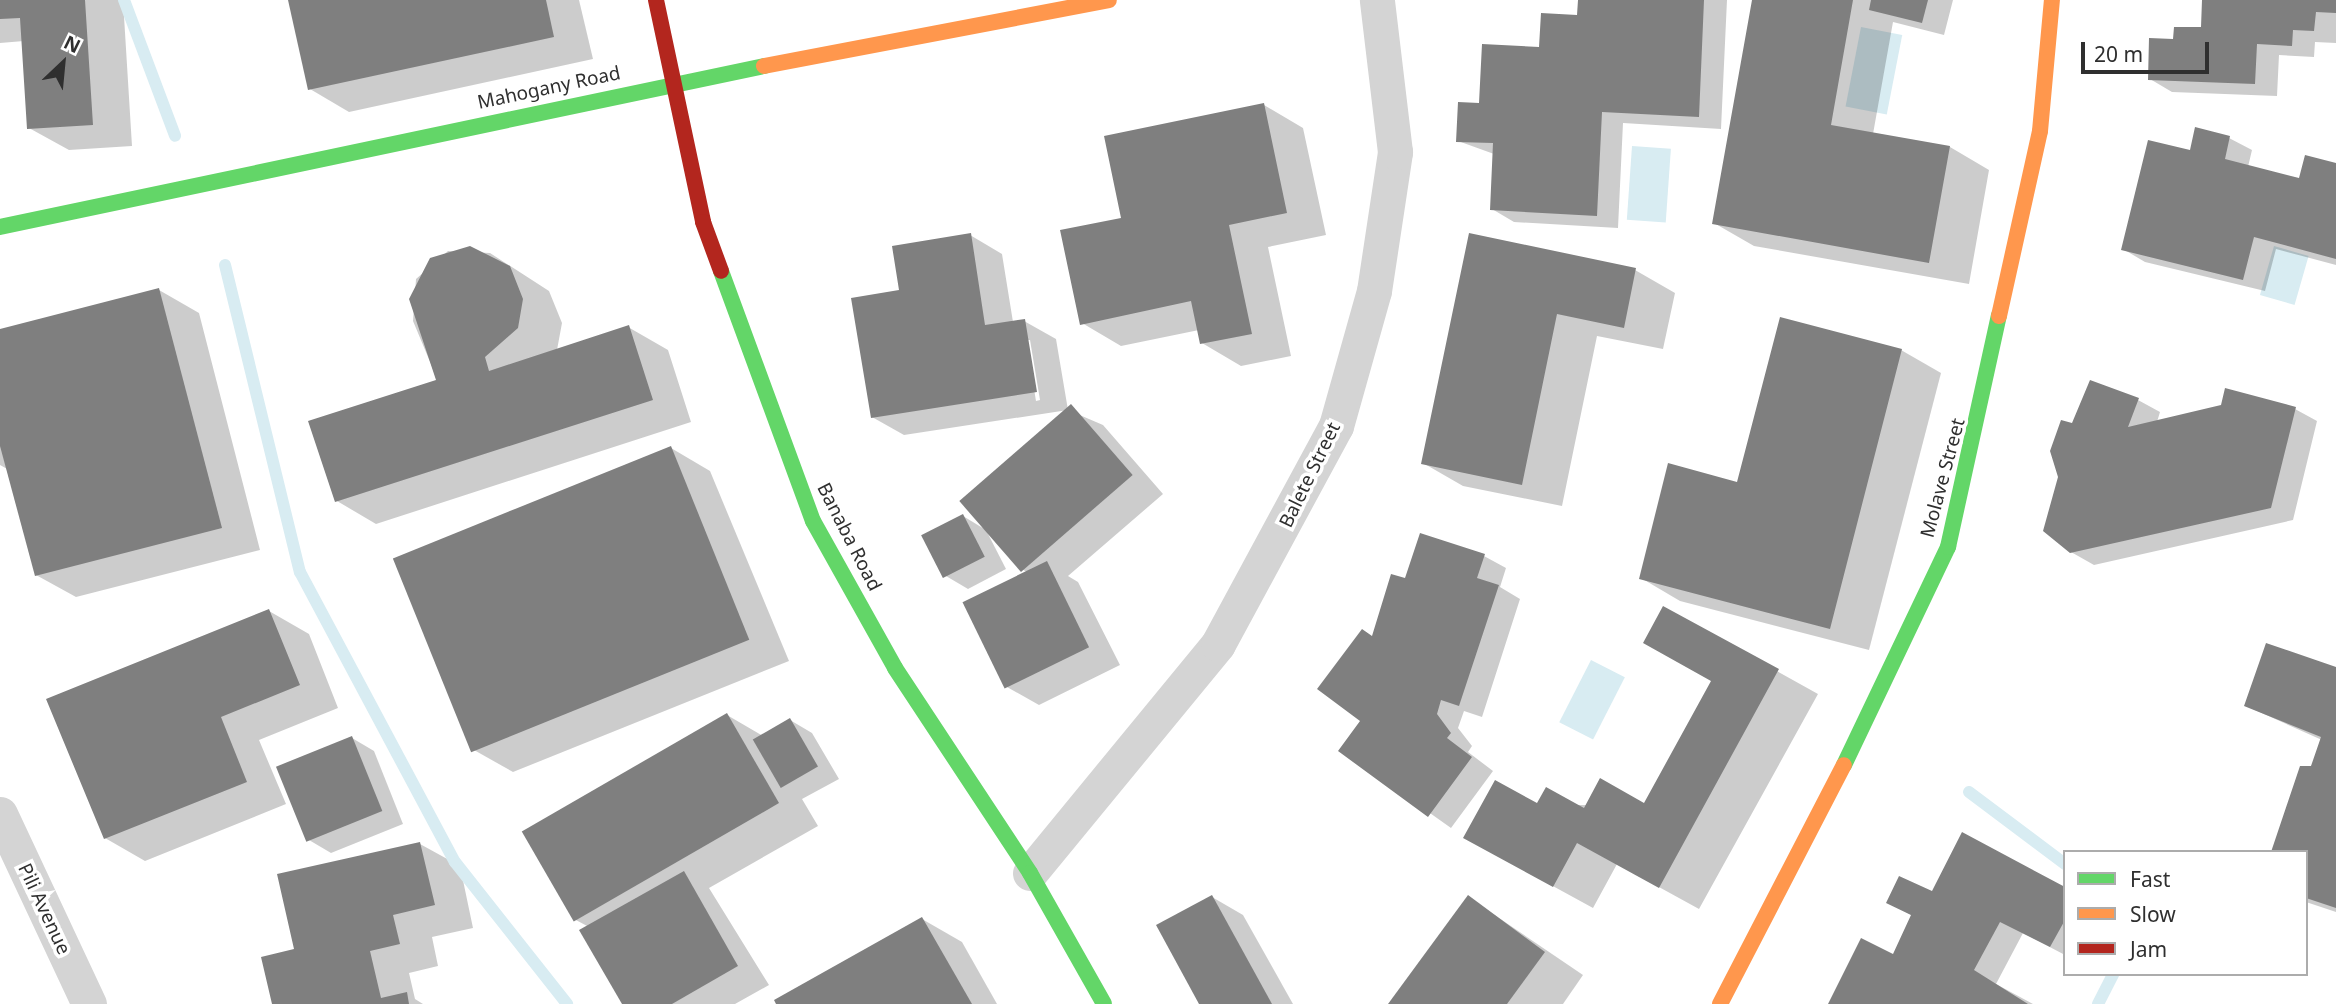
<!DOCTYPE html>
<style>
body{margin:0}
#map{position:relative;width:2336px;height:1004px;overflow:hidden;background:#fff;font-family:"Noto Sans",sans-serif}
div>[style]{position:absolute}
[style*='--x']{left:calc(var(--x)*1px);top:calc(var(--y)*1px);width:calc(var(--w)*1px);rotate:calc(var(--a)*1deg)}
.water>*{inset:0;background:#d8ecf2;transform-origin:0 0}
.shadow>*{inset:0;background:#0003}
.stream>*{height:12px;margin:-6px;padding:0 6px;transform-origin:6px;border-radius:6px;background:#d8ecf2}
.building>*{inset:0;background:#7f7f7f;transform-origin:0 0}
.street>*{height:35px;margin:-17.5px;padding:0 17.5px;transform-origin:17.5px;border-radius:17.5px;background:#d4d4d4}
.fast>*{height:16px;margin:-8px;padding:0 8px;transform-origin:8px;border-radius:8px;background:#63d668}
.slow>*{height:16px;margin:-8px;padding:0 8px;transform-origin:8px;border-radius:8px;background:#ff974d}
.jam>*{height:16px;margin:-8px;padding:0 8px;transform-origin:8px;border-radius:8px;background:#b3261e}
span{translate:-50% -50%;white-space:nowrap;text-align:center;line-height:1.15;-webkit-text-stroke:7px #fff;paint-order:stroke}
.street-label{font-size:19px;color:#2f2f2f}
.legend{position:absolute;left:2063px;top:850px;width:245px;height:126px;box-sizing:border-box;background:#fff;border:2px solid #acacac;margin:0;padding:9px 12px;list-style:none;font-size:21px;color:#2f2f2f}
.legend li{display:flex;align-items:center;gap:14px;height:35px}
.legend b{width:35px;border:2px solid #acacac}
.north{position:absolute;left:28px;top:28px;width:70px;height:70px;-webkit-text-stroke:5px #fff;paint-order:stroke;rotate:26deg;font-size:19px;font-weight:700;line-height:28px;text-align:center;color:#2f2f2f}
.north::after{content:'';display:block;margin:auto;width:24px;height:32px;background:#2f2f2f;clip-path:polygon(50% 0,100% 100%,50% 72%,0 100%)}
.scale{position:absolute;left:2081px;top:42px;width:128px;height:32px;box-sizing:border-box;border:4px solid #2f2f2f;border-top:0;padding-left:9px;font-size:21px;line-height:24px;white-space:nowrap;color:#2f2f2f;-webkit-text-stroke:5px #fff;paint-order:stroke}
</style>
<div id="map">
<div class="water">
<div style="left:1861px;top:27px;width:42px;height:81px;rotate:11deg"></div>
<div style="left:1632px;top:146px;width:39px;height:74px;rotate:4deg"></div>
<div style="left:2274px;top:246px;width:36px;height:51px;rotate:16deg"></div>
<div style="left:1591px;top:660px;width:38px;height:70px;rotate:27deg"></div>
</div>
<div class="shadow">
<div style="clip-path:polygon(0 0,123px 0,132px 146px,69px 150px,29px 128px,24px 41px,0 43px)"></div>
<div style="clip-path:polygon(290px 0,579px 0,593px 59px,349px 112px,310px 89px)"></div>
<div style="clip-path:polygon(1580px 0,1727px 0,1721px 129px,1623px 123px,1618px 228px,1514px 222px,1492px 209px,1494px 154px,1458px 141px,1481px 105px,1579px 17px)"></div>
<div style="clip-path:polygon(1753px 0,1953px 0,1944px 35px,1893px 22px,1873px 134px,1950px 147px,1989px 170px,1969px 284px,1754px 246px,1714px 223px)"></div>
<div style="clip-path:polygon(2204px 0,2336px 0,2336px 43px,2315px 42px,2314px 57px,2279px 55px,2277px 96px,2172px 92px,2150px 79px,2175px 41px,2203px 28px)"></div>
<div style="clip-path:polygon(1264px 105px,1303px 128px,1326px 235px,1268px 247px,1291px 356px,1241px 366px,1202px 343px,1199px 330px,1121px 346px,1082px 323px,1123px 219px)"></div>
<div style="clip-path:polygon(2229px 138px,2252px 150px,2248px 167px,2300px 180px,2336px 165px,2336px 265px,2276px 249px,2265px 291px,2145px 262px,2123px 249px,2191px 152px)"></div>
<div style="clip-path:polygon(evenodd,970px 235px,1002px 254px,1013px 322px,1024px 321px,1056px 339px,1068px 410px,1103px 425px,1163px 494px,1068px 576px,1078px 582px,1120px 665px,1039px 705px,1007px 687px,1028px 573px,1022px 569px,1068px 410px,904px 435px,872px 417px,901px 292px,970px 235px,1026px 340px,1030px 340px,1040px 400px,1036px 401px,1026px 340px)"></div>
<div style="clip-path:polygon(1470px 235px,1635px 270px,1675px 293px,1663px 349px,1597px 336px,1562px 506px,1463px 486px,1423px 463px)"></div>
<div style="clip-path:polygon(448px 251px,490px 253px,549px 291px,562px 323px,557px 350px,628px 327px,668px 350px,691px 422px,376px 524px,337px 501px,438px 381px,413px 321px,416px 279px)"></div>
<div style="clip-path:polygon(159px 290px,199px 313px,260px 550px,76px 597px,36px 575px,9px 470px,0 465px,0 331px)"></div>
<div style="clip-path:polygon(1901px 350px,1941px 373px,1869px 650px,1680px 601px,1641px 578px,1738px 484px)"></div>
<div style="clip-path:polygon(2138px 400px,2160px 412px,2157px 422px,2295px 409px,2317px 421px,2293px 520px,2094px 565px,2071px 552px,2072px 426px)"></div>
<div style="clip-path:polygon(671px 448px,710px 471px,789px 661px,513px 772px,474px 750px)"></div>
<div style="clip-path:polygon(963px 516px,986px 530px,1006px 569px,968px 589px,946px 576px)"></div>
<div style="clip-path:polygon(1484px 556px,1506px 568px,1500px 587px,1520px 599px,1482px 717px,1464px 711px,1458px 728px,1472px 746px,1468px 752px,1493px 771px,1451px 828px,1341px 750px,1363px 721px,1373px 637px,1407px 580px)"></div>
<div style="clip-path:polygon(1664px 608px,1818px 694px,1699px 909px,1617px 864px,1593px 908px,1505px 860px,1538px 805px,1645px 805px,1713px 681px)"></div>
<div style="clip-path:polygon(269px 611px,309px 634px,338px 708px,259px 740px,286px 804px,145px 861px,105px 838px)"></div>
<div style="clip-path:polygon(2336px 669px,2336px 912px,2306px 902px,2312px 768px,2322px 740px,2246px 706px)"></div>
<div style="clip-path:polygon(727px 715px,763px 736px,790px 720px,812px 733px,839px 779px,802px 799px,818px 826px,709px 888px,769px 985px,735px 1004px,624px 1004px,589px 927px,574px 919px)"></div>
<div style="clip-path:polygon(352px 738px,374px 751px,403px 824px,331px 853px,309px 840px)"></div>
<div style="clip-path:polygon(420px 844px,460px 866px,473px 928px,432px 937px,438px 966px,409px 973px,415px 999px,423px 1004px,274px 1004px,296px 950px)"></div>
<div style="clip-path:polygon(2065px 889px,2065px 955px,2023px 933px,1996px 984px,2033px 1004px,1830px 1004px,1893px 956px,1913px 916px,1888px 902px,1933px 893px)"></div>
<div style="clip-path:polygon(1212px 897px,1243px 915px,1293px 1004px,1201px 1004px)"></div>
<div style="clip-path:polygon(1468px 897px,1583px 975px,1563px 1004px,1390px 1004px)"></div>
<div style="clip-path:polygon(922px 919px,962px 942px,997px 1004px,778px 1004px)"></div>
</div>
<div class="stream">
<div style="--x:124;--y:0;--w:145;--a:69.4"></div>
<div style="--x:225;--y:265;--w:316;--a:76.3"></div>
<div style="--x:300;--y:572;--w:329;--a:61.9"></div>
<div style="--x:455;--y:862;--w:181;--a:51.7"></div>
<div style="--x:1969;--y:792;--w:120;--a:36.9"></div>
<div style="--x:2098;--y:1004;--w:34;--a:-63"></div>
</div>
<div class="building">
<div style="clip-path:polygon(0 0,85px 0,93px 125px,27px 129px,20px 18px,0 19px)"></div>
<div style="clip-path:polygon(288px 0,546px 0,554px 37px,308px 90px)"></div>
<div style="clip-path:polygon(1578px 0,1704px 0,1699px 117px,1602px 112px,1597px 216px,1490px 210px,1493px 143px,1456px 142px,1458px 102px,1479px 103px,1482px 44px,1539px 47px,1541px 13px,1577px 15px)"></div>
<div style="clip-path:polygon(1752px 0,1853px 0,1831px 125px,1950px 146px,1929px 263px,1712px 224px)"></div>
<div style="clip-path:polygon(1871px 0,1928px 0,1922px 23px,1869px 10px)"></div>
<div style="clip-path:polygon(2202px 0,2336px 0,2336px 13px,2316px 12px,2314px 31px,2293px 30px,2292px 46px,2257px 44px,2255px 84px,2148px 80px,2149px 38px,2173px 39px,2174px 27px,2201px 27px)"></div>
<div style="clip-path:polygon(1264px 103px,1287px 213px,1229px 225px,1252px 334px,1200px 344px,1191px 301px,1080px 325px,1060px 230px,1121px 218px,1104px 136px)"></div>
<div style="clip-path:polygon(2195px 127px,2230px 136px,2225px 159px,2299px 178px,2305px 155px,2336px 163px,2336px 259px,2254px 237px,2243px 280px,2121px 250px,2148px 140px,2190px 150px)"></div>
<div style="clip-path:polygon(971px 233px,985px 325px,1025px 319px,1037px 392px,871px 418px,851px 298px,899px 290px,892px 246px)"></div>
<div style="clip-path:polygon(1469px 233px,1636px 268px,1624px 328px,1557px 314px,1522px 485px,1421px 464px)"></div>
<div style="clip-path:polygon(470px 246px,510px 266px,523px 299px,518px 328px,485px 357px,489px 371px,629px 325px,653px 400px,335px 502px,308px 421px,436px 380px,409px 299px,430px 258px)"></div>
<div style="clip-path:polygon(159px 288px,222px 528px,35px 576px,0 446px,0 329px)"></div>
<div style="clip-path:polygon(1780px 317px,1902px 349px,1830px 629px,1639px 579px,1668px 463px,1737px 482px)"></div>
<div style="clip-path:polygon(2090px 380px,2139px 398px,2128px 427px,2221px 405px,2225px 388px,2296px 407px,2271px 508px,2070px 553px,2043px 531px,2058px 477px,2050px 451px,2061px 420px,2072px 423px)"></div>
<div style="left:1071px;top:404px;width:94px;height:148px;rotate:49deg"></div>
<div style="left:671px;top:446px;width:209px;height:300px;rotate:68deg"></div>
<div style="left:963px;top:514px;width:48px;height:47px;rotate:63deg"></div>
<div style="clip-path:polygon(1420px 533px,1485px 554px,1477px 578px,1499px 585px,1459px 706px,1441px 700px,1437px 714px,1451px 733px,1447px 738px,1472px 757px,1428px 817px,1338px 751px,1360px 721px,1317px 689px,1362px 629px,1372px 636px,1391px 574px,1405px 578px)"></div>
<div style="left:1047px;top:561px;width:96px;height:94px;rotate:64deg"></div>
<div style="clip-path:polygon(1663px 606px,1779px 669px,1659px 888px,1577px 843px,1553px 887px,1463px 838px,1495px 780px,1537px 803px,1546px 787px,1584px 808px,1600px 778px,1644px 803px,1711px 681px,1643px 643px)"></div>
<div style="clip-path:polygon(269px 609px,300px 685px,221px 717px,247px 782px,104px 839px,46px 699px)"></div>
<div style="clip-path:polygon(2266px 643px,2336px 667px,2336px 908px,2306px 898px,2306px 852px,2271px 852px,2300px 766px,2311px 766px,2321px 737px,2244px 706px)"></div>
<div style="left:727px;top:713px;width:104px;height:237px;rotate:60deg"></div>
<div style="left:790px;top:718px;width:56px;height:43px;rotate:60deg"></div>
<div style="left:352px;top:736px;width:81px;height:82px;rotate:68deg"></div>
<div style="clip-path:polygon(1962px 832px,2065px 887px,2065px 920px,2050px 947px,2000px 922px,1974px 970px,2028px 1004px,1828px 1004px,1861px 938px,1893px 954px,1911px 915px,1886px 903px,1899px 876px,1932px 891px)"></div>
<div style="clip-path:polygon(420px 842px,435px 905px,393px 915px,400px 944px,370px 951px,381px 998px,407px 992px,409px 1004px,272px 1004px,261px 957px,294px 949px,277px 874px)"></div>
<div style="clip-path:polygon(684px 871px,738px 966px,672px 1004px,622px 1004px,579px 930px)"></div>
<div style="clip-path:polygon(1212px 895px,1272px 1004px,1199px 1004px,1156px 925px)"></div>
<div style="clip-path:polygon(1468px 895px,1545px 952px,1507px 1004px,1388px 1004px)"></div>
<div style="clip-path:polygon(922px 917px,972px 1004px,776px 1004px,774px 1000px)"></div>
</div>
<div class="street">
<div style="--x:0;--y:814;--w:210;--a:64.9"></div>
<div style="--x:1030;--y:873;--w:296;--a:-50.6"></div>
<div style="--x:1218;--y:644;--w:248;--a:-61.6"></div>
<div style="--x:1336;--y:426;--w:140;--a:-74.3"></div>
<div style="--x:1374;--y:291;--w:141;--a:-81.4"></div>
<div style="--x:1395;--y:152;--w:153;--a:-96.8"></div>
</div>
<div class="fast">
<div style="--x:0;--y:227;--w:781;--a:-11.9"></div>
<div style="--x:721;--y:271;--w:266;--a:69.8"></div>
<div style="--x:813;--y:521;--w:168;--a:60.8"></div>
<div style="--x:895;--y:668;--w:245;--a:56.6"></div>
<div style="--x:1030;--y:873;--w:150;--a:60.5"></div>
<div style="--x:1844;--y:765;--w:242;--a:-64.5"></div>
<div style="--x:1948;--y:547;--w:237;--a:-77.6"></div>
</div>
<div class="slow">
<div style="--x:764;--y:66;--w:351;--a:-10.8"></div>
<div style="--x:1999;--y:316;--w:189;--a:-77.5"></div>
<div style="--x:2040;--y:131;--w:132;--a:-84.8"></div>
<div style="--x:1720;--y:1004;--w:269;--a:-62.6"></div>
</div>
<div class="jam">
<div style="--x:656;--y:0;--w:227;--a:78"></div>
<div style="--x:703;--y:222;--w:52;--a:69.8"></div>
</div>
<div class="street-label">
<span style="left:549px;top:88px;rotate:-12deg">Mahogany Road</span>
<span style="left:1310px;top:475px;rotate:-64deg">Balete Street</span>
<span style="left:1943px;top:478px;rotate:-75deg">Molave Street</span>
<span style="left:849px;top:537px;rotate:63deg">Banaba Road</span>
<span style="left:44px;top:909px;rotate:65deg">Pili Avenue</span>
</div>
<ul class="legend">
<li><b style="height:9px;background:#63d668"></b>Fast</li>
<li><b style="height:9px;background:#ff974d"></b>Slow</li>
<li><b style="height:9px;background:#b3261e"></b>Jam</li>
</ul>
<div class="north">N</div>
<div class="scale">20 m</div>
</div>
